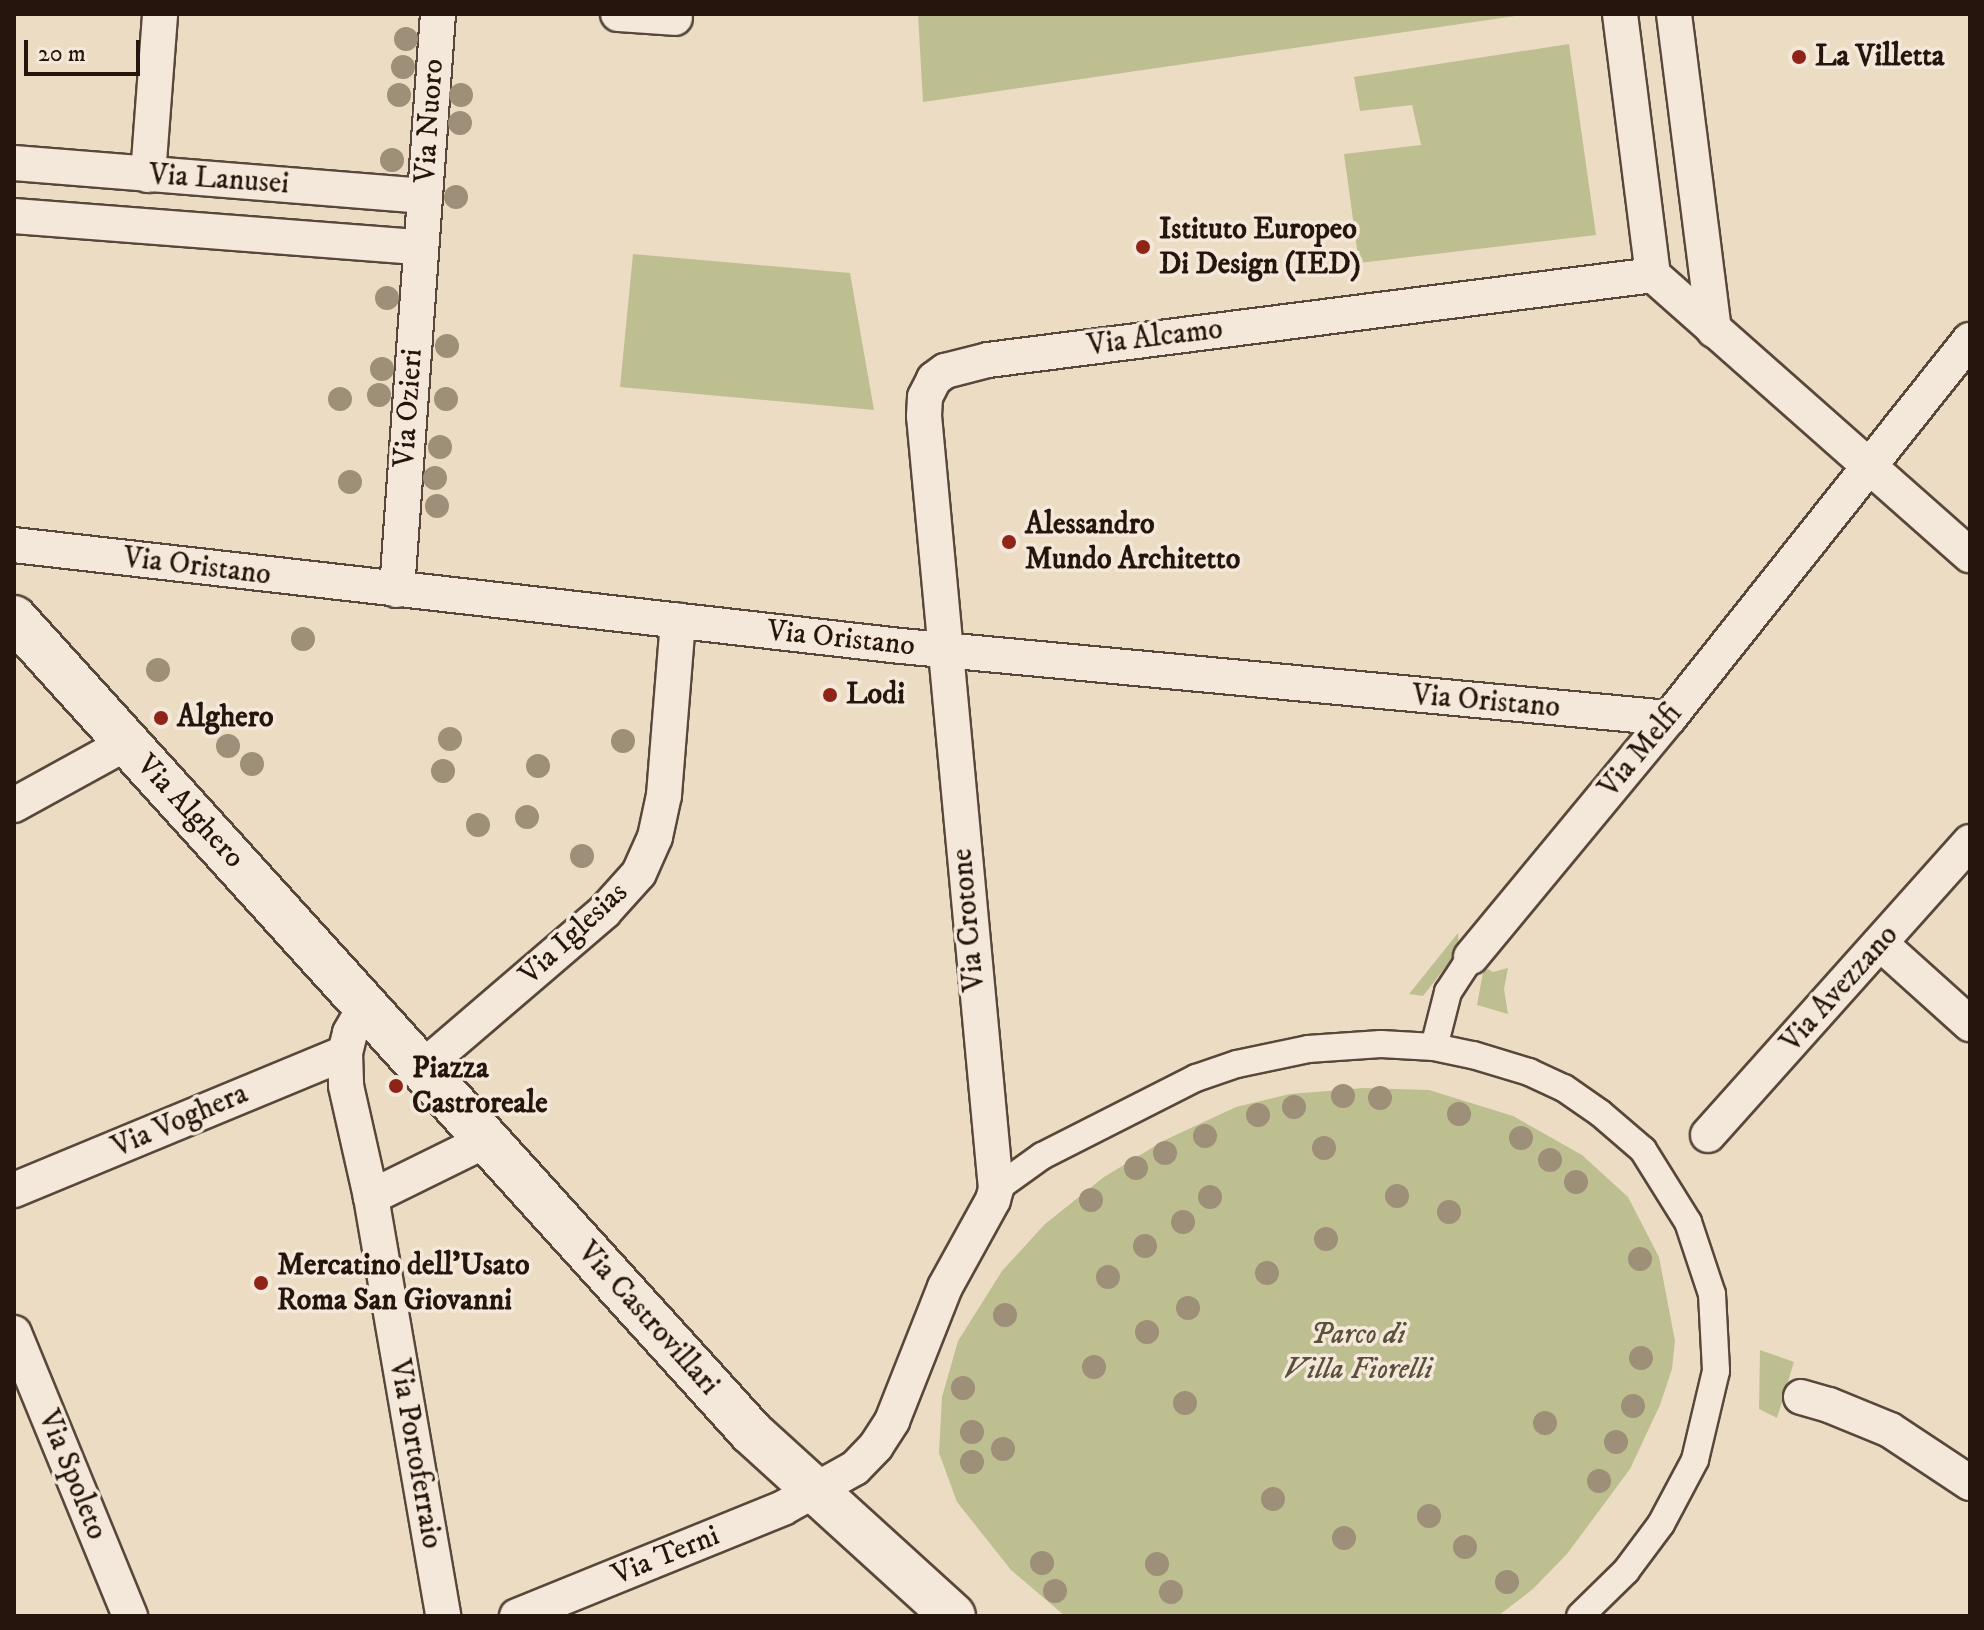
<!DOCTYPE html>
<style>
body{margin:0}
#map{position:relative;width:1984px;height:1630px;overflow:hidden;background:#eddcc4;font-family:"IM FELL DW Pica",serif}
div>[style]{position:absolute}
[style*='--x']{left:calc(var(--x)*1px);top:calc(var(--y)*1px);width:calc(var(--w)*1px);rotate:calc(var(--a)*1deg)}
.green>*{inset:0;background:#bebf90}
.roads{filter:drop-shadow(2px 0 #58473a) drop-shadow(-2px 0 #58473a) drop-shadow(0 2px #58473a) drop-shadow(0 -2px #58473a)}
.pedestrian>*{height:26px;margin:-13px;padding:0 13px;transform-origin:13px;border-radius:13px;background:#f3e8d9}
.minor>*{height:34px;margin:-17px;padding:0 17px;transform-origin:17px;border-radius:17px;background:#f3e8d9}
.secondary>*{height:44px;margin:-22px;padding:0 22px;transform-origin:22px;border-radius:22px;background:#f3e8d9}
.trees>*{width:24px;height:24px;margin:-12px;border-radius:50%;background:#9d8f78}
.dots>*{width:22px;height:22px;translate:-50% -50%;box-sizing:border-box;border:4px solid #f3e8d9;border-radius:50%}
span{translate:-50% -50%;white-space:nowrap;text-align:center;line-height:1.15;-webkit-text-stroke:7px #f3e8d9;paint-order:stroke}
.poi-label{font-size:30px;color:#26150c;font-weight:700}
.left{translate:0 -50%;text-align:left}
.street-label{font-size:30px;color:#26150c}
.park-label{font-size:30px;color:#5b503a;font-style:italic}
.frame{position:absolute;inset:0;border:16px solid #26150c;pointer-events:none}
.scale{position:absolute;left:24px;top:40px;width:116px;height:36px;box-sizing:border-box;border:4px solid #26150c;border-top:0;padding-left:10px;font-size:24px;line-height:28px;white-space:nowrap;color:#26150c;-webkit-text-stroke:6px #f3e8d9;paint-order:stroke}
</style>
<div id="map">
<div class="green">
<div style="clip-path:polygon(918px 14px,1529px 14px,923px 102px)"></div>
<div style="clip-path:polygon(1569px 44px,1596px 235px,1359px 263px,1344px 154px,1421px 145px,1412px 105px,1360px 111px,1354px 77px)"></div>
<div style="clip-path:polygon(633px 254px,850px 273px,874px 410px,620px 387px)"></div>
<div style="clip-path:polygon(1458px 933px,1459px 950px,1423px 996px,1409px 994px)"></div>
<div style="clip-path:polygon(1484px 967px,1493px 972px,1508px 968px,1504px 989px,1508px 1014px,1477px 1005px)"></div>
<div style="clip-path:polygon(1364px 1088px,1429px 1090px,1513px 1116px,1582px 1155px,1628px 1197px,1659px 1257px,1675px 1341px,1672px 1369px,1660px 1405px,1630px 1469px,1567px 1554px,1533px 1589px,1498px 1616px,1065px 1616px,1011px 1570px,957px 1502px,939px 1453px,942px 1397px,958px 1341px,1002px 1271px,1045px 1224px,1104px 1177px,1165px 1140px,1236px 1107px,1290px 1094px)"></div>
<div style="clip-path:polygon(1760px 1350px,1794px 1362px,1777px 1418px,1759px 1409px)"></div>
</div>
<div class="roads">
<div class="pedestrian">
<div style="--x:1434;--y:1047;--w:57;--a:-75.7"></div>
<div style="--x:1448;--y:992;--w:42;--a:-56.7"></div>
<div style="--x:996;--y:1189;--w:57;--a:-35.7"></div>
<div style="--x:1042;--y:1156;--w:173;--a:-26.9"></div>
<div style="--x:1196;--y:1078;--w:43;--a:-18.9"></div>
<div style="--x:1237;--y:1064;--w:73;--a:-11.9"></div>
<div style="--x:1308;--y:1049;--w:73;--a:-3.9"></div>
<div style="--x:1381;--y:1044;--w:53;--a:3.2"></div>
<div style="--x:1434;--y:1047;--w:40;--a:12"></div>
<div style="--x:1473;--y:1055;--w:59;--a:16.9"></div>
<div style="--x:1529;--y:1072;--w:38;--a:25"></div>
<div style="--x:1564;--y:1088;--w:44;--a:34.8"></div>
<div style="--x:1600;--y:1113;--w:57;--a:40.7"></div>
<div style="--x:1643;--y:1150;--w:85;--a:58"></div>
<div style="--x:1688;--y:1222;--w:76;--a:71.6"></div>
<div style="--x:1712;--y:1294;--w:77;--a:87"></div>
<div style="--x:1716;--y:1371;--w:91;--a:103.3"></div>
<div style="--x:1695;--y:1460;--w:72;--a:118"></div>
<div style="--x:1661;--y:1524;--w:59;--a:126.7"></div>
<div style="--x:1626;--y:1571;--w:64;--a:135.6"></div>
</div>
<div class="minor">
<div style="--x:618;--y:14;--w:57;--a:4"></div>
<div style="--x:1620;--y:14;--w:263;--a:82.8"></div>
<div style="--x:1653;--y:275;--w:423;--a:41.5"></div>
<div style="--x:1674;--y:14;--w:319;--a:82.8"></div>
<div style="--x:14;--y:163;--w:412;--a:4.6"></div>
<div style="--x:148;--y:175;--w:161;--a:-85.7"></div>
<div style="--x:14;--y:216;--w:407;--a:4.4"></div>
<div style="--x:14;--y:545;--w:893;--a:6.5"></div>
<div style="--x:901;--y:646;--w:771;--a:5.36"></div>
<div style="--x:397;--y:590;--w:577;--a:-85.93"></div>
<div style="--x:14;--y:805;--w:129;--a:-28.8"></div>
<div style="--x:1881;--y:944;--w:120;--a:42"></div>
<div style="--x:1471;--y:957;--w:310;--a:-50.4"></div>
<div style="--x:1669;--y:718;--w:483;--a:-51.5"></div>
<div style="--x:366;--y:1005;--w:32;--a:120"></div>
<div style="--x:350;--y:1033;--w:21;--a:104"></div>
<div style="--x:345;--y:1053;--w:33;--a:88"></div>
<div style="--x:346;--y:1086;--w:114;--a:77.3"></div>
<div style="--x:371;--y:1197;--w:425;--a:80.2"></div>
<div style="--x:422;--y:1068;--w:240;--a:-40.6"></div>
<div style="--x:604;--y:912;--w:52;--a:-48.1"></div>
<div style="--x:639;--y:873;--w:39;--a:-66"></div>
<div style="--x:655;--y:837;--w:43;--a:-77.9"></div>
<div style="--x:664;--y:795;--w:175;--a:-85.4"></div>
<div style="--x:1708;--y:1135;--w:393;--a:-48.2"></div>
<div style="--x:14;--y:1190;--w:358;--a:-22.5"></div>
<div style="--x:371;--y:1197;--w:129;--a:-26.2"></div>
<div style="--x:14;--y:1333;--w:306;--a:67.7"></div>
<div style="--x:1801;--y:1397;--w:29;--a:16"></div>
<div style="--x:1829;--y:1405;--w:66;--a:22.3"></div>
<div style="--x:1890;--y:1430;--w:96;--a:33.5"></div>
<div style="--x:517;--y:1616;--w:287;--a:-22.1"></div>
<div style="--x:783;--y:1508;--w:82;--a:-29.1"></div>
<div style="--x:855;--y:1468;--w:30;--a:-46"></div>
<div style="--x:876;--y:1446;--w:30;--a:-57"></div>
<div style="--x:892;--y:1421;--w:144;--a:-68.4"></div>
<div style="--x:945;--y:1287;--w:99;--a:-61.1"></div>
<div style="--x:993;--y:1200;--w:11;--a:-75"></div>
<div style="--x:996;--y:1189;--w:776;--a:-95.32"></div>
<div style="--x:924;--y:416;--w:19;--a:-87"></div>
<div style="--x:925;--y:397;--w:20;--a:-63"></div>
<div style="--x:934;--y:379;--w:14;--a:-36"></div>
<div style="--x:945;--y:371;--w:44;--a:-14.3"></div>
<div style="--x:988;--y:360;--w:670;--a:-7.28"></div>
</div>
<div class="secondary">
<div style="--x:14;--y:618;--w:1098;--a:47.84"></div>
<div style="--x:751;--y:1432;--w:273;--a:42.3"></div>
</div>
</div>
<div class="trees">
<div style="left:406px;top:39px"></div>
<div style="left:403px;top:67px"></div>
<div style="left:399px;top:95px"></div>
<div style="left:461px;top:95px"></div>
<div style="left:460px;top:123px"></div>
<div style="left:392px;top:160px"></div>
<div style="left:456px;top:197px"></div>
<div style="left:387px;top:298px"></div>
<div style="left:447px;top:346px"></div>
<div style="left:382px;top:369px"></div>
<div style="left:379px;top:395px"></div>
<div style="left:340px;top:399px"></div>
<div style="left:446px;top:399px"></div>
<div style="left:440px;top:447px"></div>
<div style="left:435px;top:478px"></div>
<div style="left:350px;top:482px"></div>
<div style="left:437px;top:506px"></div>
<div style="left:303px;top:639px"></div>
<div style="left:158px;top:670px"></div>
<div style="left:450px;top:739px"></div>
<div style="left:623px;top:741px"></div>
<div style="left:228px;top:746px"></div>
<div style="left:252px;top:764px"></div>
<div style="left:538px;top:766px"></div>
<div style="left:443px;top:771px"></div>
<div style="left:527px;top:817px"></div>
<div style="left:478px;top:825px"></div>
<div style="left:582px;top:856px"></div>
<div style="left:1343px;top:1096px"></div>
<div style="left:1380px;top:1098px"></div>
<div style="left:1294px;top:1107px"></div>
<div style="left:1459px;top:1114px"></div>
<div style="left:1258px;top:1115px"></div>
<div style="left:1205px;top:1136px"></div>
<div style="left:1521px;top:1138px"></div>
<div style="left:1324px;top:1148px"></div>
<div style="left:1165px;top:1153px"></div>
<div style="left:1550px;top:1160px"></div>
<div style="left:1136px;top:1168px"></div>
<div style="left:1576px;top:1182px"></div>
<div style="left:1397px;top:1196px"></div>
<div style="left:1210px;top:1197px"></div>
<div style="left:1091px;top:1200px"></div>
<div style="left:1449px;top:1212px"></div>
<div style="left:1183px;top:1222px"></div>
<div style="left:1326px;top:1239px"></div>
<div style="left:1145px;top:1246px"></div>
<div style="left:1640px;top:1259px"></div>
<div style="left:1267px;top:1273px"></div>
<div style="left:1108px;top:1277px"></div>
<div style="left:1188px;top:1308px"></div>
<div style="left:1005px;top:1315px"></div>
<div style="left:1147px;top:1332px"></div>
<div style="left:1641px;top:1358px"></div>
<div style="left:1094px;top:1367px"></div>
<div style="left:963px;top:1388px"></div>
<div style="left:1185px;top:1403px"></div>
<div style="left:1633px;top:1406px"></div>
<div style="left:1545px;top:1423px"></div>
<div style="left:972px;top:1432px"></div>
<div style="left:1616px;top:1442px"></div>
<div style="left:1003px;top:1449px"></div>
<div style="left:972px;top:1462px"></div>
<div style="left:1599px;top:1481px"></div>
<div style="left:1273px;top:1499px"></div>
<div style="left:1429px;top:1516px"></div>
<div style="left:1344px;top:1538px"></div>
<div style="left:1465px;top:1547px"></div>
<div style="left:1042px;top:1563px"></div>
<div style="left:1157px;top:1564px"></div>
<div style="left:1507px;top:1582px"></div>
<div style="left:1055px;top:1591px"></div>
<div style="left:1171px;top:1592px"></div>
</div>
<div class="dots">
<div style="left:1799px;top:57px;background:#8f2418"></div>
<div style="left:1143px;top:247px;background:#8f2418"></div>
<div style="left:1009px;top:542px;background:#8f2418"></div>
<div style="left:830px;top:695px;background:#8f2418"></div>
<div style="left:161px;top:718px;background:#8f2418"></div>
<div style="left:396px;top:1086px;background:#8f2418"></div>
<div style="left:261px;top:1283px;background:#8f2418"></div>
</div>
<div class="poi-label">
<span class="left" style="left:1815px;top:57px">La Villetta</span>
<span class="left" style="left:1159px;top:247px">Istituto Europeo<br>Di Design (IED)</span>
<span class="left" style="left:1025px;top:542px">Alessandro<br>Mundo Architetto</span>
<span class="left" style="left:846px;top:695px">Lodi</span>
<span class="left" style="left:177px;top:718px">Alghero</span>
<span class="left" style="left:412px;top:1086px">Piazza<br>Castroreale</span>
<span class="left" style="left:277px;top:1283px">Mercatino dell'Usato<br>Roma San Giovanni</span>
</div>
<div class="street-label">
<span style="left:430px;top:121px;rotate:-86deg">Via Nuoro</span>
<span style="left:219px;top:180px;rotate:4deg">Via Lanusei</span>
<span style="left:1155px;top:338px;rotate:-7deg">Via Alcamo</span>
<span style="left:409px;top:408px;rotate:-86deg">Via Ozieri</span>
<span style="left:197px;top:567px;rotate:7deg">Via Oristano</span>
<span style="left:841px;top:639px;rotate:6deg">Via Oristano</span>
<span style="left:1486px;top:702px;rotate:5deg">Via Oristano</span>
<span style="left:1641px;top:751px;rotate:-50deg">Via Melfi</span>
<span style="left:190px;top:812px;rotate:47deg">Via Alghero</span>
<span style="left:969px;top:920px;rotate:-95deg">Via Crotone</span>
<span style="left:574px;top:934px;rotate:-43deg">Via Iglesias</span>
<span style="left:1840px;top:989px;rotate:-48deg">Via Avezzano</span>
<span style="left:180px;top:1121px;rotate:-23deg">Via Voghera</span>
<span style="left:648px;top:1319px;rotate:48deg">Via Castrovillari</span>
<span style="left:415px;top:1454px;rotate:80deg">Via Portoferraio</span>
<span style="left:72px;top:1475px;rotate:68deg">Via Spoleto</span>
<span style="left:666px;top:1556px;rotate:-22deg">Via Terni</span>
</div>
<div class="park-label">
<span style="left:1358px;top:1352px">Parco di<br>Villa Fiorelli</span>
</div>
<div class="frame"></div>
<div class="scale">20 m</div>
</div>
